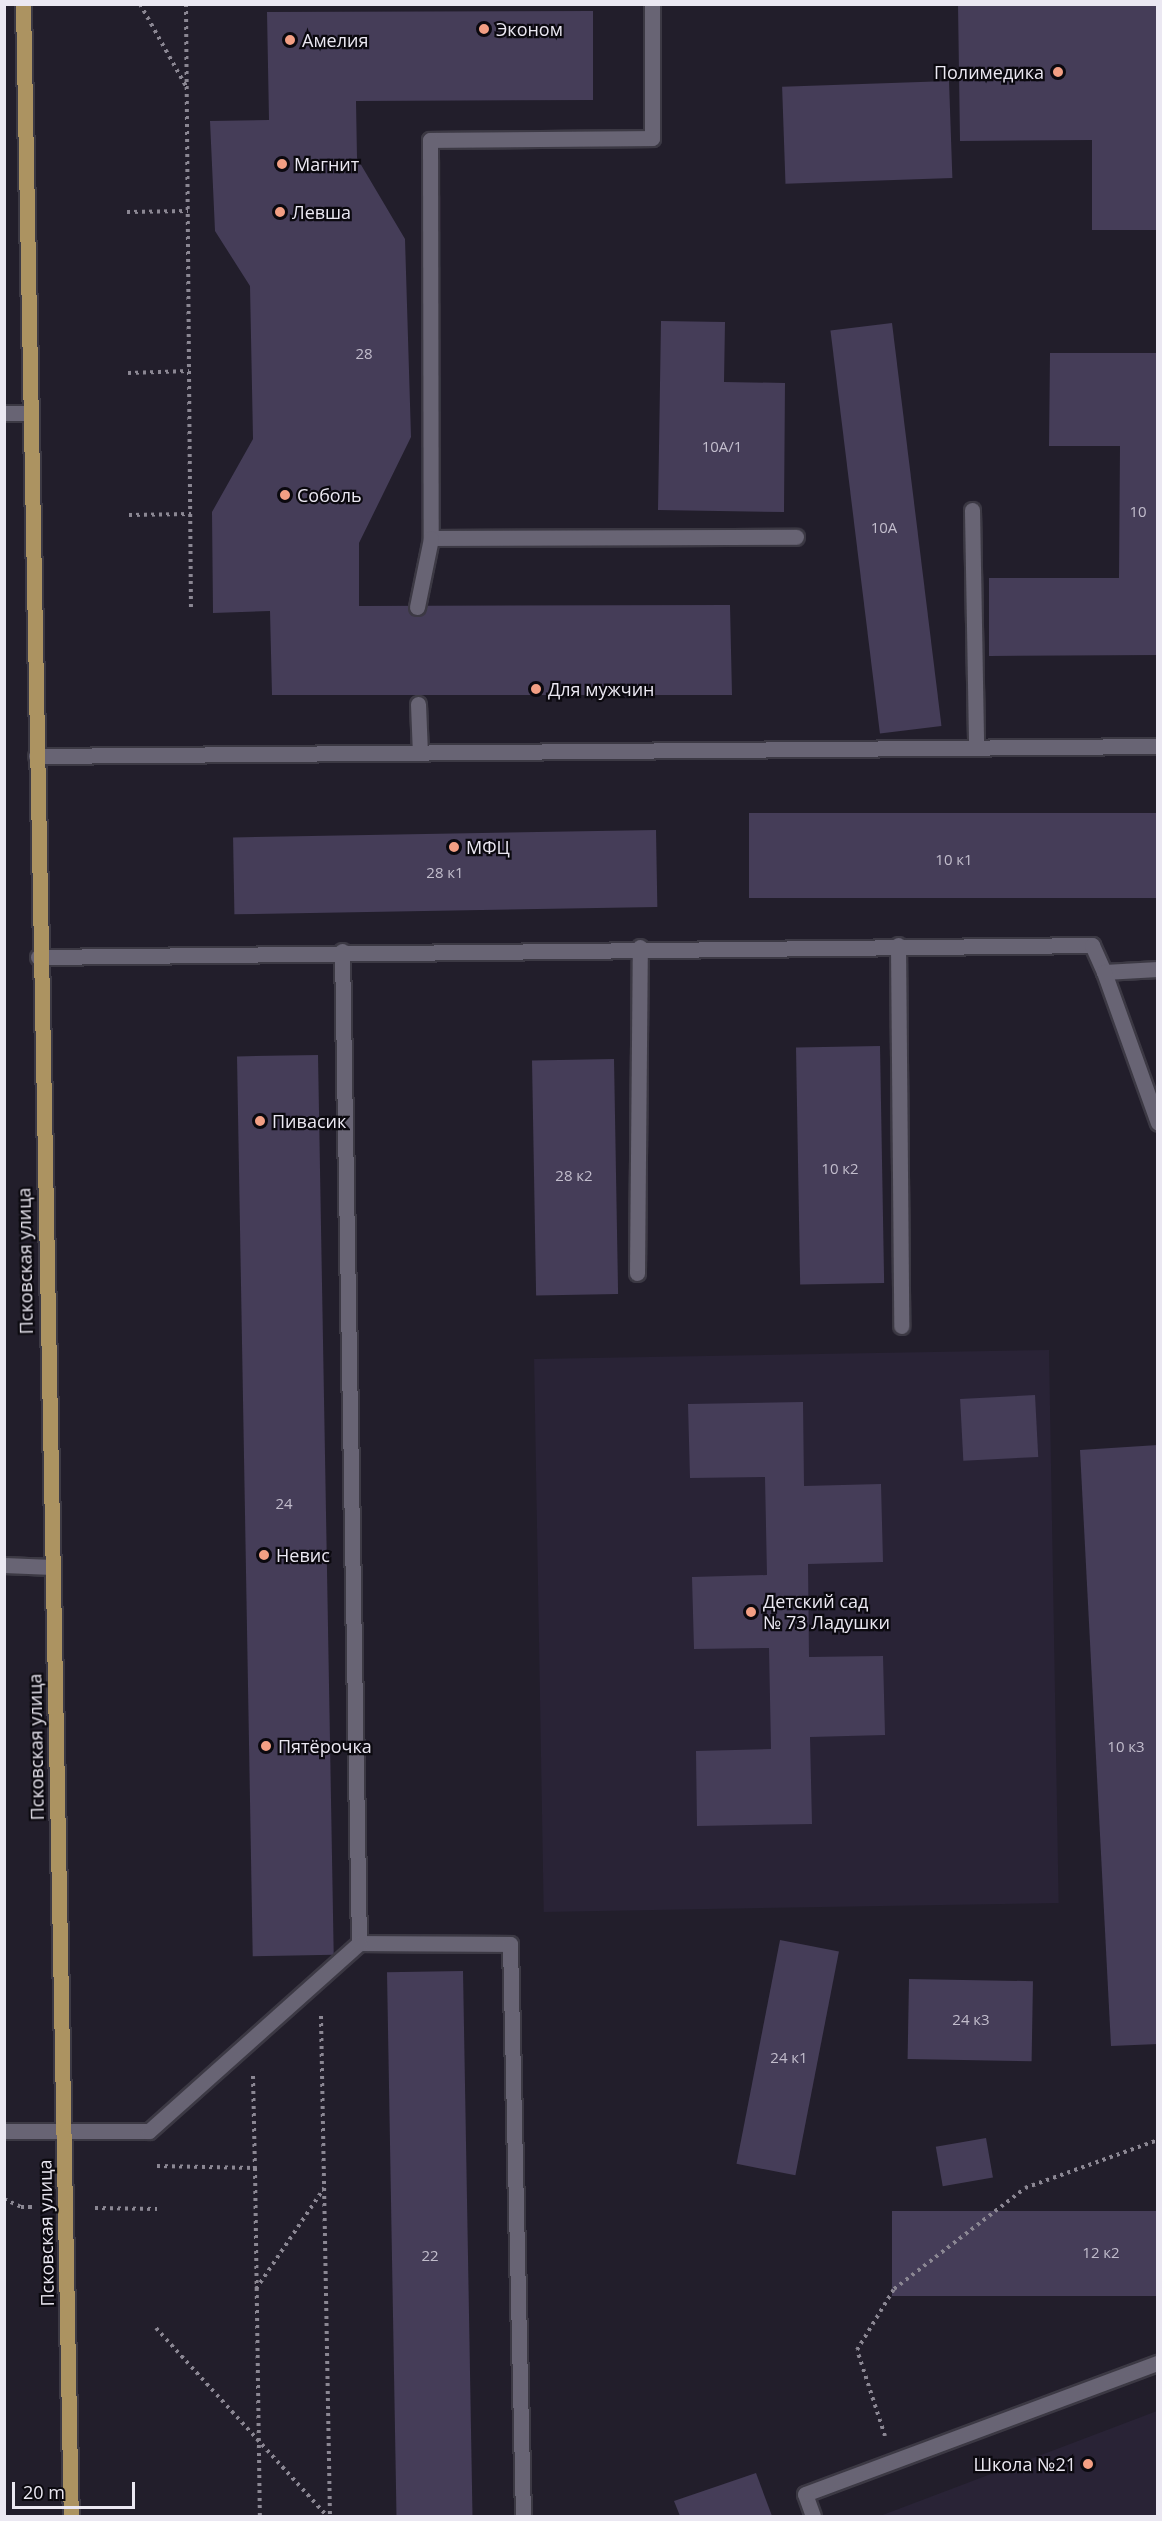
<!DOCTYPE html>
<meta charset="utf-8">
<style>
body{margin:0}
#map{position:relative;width:1162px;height:2521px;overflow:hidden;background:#221e2b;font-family:"Open Sans",sans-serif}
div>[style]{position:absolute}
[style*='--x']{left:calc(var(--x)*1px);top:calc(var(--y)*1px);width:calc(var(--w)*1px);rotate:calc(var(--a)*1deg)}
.built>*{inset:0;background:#292336;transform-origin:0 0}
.building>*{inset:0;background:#453d58;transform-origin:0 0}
.path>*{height:4px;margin-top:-2px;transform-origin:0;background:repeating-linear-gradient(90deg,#8b8793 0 3px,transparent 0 7.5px)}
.roads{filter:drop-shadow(2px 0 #3c3944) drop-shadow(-2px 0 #3c3944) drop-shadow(0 2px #3c3944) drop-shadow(0 -2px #3c3944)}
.service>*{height:15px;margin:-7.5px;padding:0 7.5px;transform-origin:7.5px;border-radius:7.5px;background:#686474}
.tertiary>*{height:15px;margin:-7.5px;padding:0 7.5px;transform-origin:7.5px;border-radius:7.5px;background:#686474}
.primary>*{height:15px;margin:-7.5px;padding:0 7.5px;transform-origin:7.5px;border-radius:7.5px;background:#ac9361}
.dots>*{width:16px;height:16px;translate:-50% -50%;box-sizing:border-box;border:3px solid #0b090f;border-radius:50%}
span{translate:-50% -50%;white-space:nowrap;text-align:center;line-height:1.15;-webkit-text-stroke:4.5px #0b090f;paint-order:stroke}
.number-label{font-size:15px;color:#c2bdcc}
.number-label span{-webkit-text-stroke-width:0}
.poi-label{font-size:18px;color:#ebe8f2}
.left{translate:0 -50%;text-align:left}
.right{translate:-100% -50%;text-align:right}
.street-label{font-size:18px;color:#ebe8f2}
.frame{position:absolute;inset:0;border:6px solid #ebe8f2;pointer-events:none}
.scale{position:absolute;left:12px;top:2482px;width:123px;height:27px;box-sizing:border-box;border:3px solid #ebe8f2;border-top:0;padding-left:8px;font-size:18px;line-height:21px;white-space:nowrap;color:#ebe8f2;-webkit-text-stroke:4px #0b090f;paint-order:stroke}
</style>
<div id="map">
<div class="built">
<div style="left:1049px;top:1350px;width:553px;height:515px;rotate:89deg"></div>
<div style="clip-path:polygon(1157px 2411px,1157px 2516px,880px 2516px)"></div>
</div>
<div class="building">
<div style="clip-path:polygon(958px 4px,1158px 4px,1158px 230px,1092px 230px,1092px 140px,960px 141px)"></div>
<div style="clip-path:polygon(593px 11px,593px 100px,356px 101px,357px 158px,405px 239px,411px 437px,359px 543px,359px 606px,730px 605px,732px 695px,272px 695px,270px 611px,213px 613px,212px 512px,253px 439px,250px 286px,215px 231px,210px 121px,269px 120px,267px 12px)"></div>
<div style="left:949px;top:81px;width:97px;height:167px;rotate:88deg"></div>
<div style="clip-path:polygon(661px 321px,725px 322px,724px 382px,785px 383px,784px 512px,658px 510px)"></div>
<div style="left:892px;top:323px;width:406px;height:62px;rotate:83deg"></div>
<div style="clip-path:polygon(1050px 353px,1158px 353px,1158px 655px,989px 656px,989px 578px,1119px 578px,1120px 446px,1049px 446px)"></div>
<div style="left:1158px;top:813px;width:85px;height:409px;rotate:90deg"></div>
<div style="left:656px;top:830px;width:77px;height:423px;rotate:89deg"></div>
<div style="left:880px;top:1046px;width:237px;height:84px;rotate:89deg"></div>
<div style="left:318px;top:1055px;width:900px;height:81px;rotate:89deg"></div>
<div style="left:614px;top:1059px;width:235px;height:82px;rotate:89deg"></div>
<div style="left:1035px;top:1395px;width:62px;height:75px;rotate:87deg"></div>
<div style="clip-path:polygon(803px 1402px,804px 1486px,881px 1484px,883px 1562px,808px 1564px,809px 1657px,883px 1656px,885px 1735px,810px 1737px,812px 1824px,697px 1826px,696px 1751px,771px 1749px,769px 1648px,694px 1649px,692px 1577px,767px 1575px,765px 1477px,690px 1478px,688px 1404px)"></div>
<div style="clip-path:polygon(1158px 1445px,1158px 2044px,1111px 2046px,1080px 1450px)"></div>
<div style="left:780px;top:1940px;width:60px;height:228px;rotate:11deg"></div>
<div style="left:463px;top:1971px;width:545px;height:76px;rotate:89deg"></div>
<div style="left:909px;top:1979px;width:124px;height:80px;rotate:1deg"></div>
<div style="left:986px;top:2138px;width:40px;height:51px;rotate:80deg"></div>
<div style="left:1158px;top:2211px;width:85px;height:266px;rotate:90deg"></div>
<div style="clip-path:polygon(756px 2473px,772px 2516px,680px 2516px,674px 2501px)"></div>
</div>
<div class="path">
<div style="--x:140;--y:4;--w:96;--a:60.8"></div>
<div style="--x:186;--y:4;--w:606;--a:89.53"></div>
<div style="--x:127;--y:212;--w:61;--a:-0.9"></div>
<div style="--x:128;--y:373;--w:61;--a:-1.9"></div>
<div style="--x:129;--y:515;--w:62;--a:-0.9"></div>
<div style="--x:321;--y:2016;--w:500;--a:88.97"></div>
<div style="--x:253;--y:2076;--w:92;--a:88.8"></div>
<div style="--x:157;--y:2166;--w:98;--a:1.2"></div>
<div style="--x:255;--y:2168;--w:348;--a:89.2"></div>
<div style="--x:4;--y:2199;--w:19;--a:25"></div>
<div style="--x:21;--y:2207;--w:15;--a:0"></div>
<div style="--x:95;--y:2208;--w:62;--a:0.9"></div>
<div style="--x:256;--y:2289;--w:122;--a:-56"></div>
<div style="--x:156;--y:2328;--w:254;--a:47.7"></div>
<div style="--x:885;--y:2436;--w:90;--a:-108"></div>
<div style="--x:857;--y:2350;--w:71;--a:-58.8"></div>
<div style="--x:894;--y:2289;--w:165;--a:-37.6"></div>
<div style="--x:1025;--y:2188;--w:141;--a:-19.8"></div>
</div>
<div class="roads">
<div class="service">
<div style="--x:652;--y:4;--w:134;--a:90"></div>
<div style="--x:652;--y:138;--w:222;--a:179.5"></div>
<div style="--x:430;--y:140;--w:398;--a:89.9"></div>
<div style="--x:431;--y:538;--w:365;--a:-0.2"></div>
<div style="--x:4;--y:413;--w:26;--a:0"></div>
<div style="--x:972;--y:510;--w:237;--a:89"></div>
<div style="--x:417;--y:607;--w:70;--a:-78.5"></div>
<div style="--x:418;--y:704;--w:49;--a:87.7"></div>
<div style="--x:36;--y:756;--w:1122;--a:-0.51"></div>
<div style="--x:898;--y:945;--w:381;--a:89.5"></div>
<div style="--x:342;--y:951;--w:992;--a:89.02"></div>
<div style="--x:359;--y:1943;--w:151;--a:0.4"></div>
<div style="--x:510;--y:1944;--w:572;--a:88.7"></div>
<div style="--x:38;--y:957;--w:1054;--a:-0.65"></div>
<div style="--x:1092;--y:945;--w:30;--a:66"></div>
<div style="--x:1104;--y:972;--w:54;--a:-3.2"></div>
<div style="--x:1104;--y:972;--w:160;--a:70.3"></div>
<div style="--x:637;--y:1273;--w:326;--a:-89.5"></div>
<div style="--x:4;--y:1565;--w:47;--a:2.4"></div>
<div style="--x:63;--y:2131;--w:86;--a:0"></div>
<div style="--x:149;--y:2131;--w:282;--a:-41.8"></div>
<div style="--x:813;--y:2516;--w:23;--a:-110"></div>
<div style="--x:805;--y:2494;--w:377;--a:-20.4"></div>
</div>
<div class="tertiary">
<div style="--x:4;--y:2131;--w:59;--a:0"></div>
</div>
<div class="primary">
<div style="--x:23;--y:4;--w:2512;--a:88.91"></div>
</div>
</div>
<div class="dots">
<div style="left:484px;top:29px;background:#f39f84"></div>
<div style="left:290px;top:40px;background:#f39f84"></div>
<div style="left:1058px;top:72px;background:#f39f84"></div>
<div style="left:282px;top:164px;background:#f39f84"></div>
<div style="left:280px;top:212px;background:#f39f84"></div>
<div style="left:285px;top:495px;background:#f39f84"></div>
<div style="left:536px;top:689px;background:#f39f84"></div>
<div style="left:454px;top:847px;background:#f39f84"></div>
<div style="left:260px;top:1121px;background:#f39f84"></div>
<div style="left:264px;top:1555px;background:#f39f84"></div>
<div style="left:751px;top:1612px;background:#f39f84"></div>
<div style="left:266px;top:1746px;background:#f39f84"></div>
<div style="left:1088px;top:2464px;background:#f39f84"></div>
</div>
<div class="number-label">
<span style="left:364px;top:354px">28</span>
<span style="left:722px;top:447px">10А/1</span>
<span style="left:1138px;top:512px">10</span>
<span style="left:884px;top:528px">10А</span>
<span style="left:954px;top:860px">10 к1</span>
<span style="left:445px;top:873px">28 к1</span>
<span style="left:840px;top:1169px">10 к2</span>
<span style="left:574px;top:1176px">28 к2</span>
<span style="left:284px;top:1504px">24</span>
<span style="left:1126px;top:1747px">10 к3</span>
<span style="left:971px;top:2020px">24 к3</span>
<span style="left:789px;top:2058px">24 к1</span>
<span style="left:1101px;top:2253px">12 к2</span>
<span style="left:430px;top:2256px">22</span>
</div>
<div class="poi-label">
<span class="left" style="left:496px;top:29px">Эконом</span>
<span class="left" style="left:302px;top:40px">Амелия</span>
<span class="right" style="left:1044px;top:72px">Полимедика</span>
<span class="left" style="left:294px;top:164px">Магнит</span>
<span class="left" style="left:292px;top:212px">Левша</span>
<span class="left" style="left:297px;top:495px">Соболь</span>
<span class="left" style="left:548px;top:689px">Для мужчин</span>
<span class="left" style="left:466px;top:847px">МФЦ</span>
<span class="left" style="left:272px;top:1121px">Пивасик</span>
<span class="left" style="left:276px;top:1555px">Невис</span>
<span class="left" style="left:763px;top:1612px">Детский сад<br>№ 73 Ладушки</span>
<span class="left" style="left:278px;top:1746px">Пятёрочка</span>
<span class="right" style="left:1076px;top:2464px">Школа №21</span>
</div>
<div class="street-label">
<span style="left:25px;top:1261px;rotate:-91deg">Псковская улица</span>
<span style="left:36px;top:1747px;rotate:-91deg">Псковская улица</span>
<span style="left:46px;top:2233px;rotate:-91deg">Псковская улица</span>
</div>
<div class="frame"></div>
<div class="scale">20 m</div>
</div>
